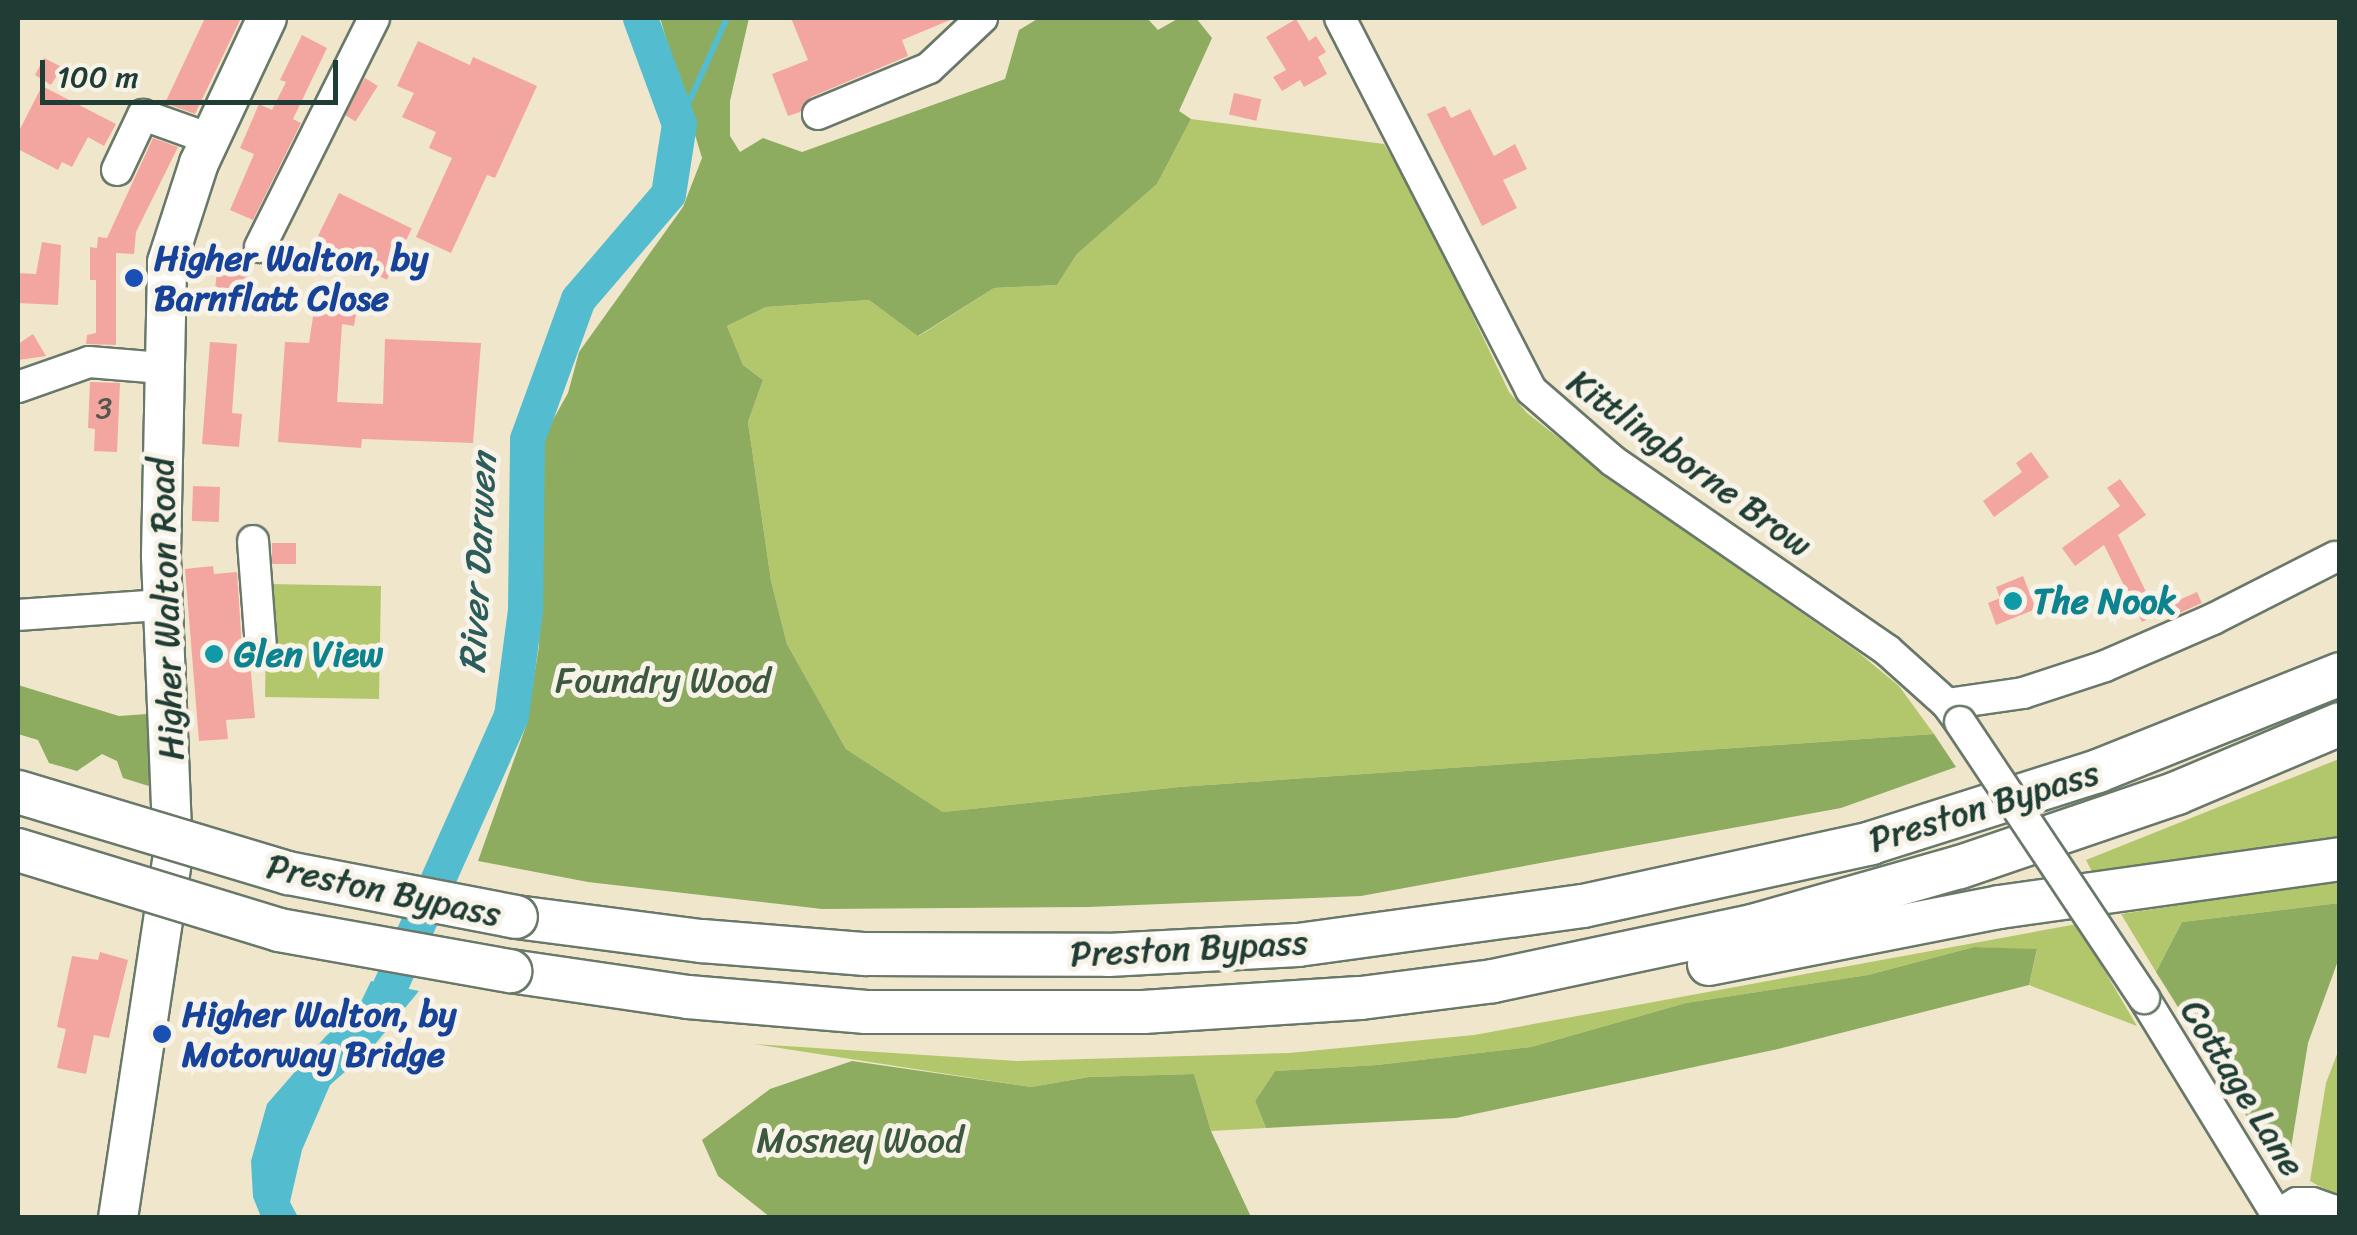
<!DOCTYPE html>
<style>
body{margin:0}
#map{position:relative;width:2357px;height:1235px;overflow:hidden;background:#f0e6cc;font-family:Sriracha,sans-serif}
div>[style]{position:absolute}
[style*='--x']{left:calc(var(--x)*1px);top:calc(var(--y)*1px);width:calc(var(--w)*1px);rotate:calc(var(--a)*1deg)}
.green>*{inset:0;background:#b2c76b;transform-origin:0 0}
.forest>*{inset:0;background:#8dac5f}
.water>*{inset:0;background:#53bdcf}
.stream>*{height:6px;margin:-3px;padding:0 3px;transform-origin:3px;border-radius:3px;background:#53bdcf}
.river>*{height:35px;margin:-17.5px;padding:0 17.5px;transform-origin:17.5px;border-radius:17.5px;background:#53bdcf}
.building>*{inset:0;background:#f3a6a0;transform-origin:0 0}
.roads{filter:drop-shadow(2px 0 #687869) drop-shadow(-2px 0 #687869) drop-shadow(0 2px #687869) drop-shadow(0 -2px #687869)}
.minor>*{height:30px;margin:-15px;padding:0 15px;transform-origin:15px;border-radius:15px;background:#fff}
.major>*{height:38px;margin:-19px;padding:0 19px;transform-origin:19px;border-radius:19px;background:#fff}
.highway>*{height:42px;margin:-21px;padding:0 21px;transform-origin:21px;border-radius:21px;background:#fff}
.bridges{filter:drop-shadow(2px 0 #687869) drop-shadow(-2px 0 #687869) drop-shadow(0 2px #687869) drop-shadow(0 -2px #687869)}
.minor-bridge>*{height:30px;margin:-15px;padding:0 15px;transform-origin:15px;border-radius:15px;background:#fff}
.highway-bridge>*{height:42px;margin:-21px;padding:0 21px;transform-origin:21px;border-radius:21px;background:#fff}
.dots>*{width:28px;height:28px;translate:-50% -50%;box-sizing:border-box;border:5px solid #f7f3e8;border-radius:50%}
span{translate:-50% -50%;white-space:nowrap;text-align:center;line-height:1.15;-webkit-text-stroke:10px #f7f3e8;paint-order:stroke}
.number-label{font-size:30px;color:#54574f}
.number-label span{-webkit-text-stroke-width:0}
.transit-label{font-size:35px;color:#164399;font-weight:700}
.left{translate:0 -50%;text-align:left}
.street-label{font-size:35px;color:#1f3d34}
.culture-label{font-size:35px;color:#0d838f;font-weight:700}
.park-label{font-size:35px;color:#3c593f}
.water-label{font-size:38px;color:#2c5d5b;font-style:italic}
.frame{position:absolute;inset:0;border:20px solid #1f3d34;pointer-events:none}
.scale{position:absolute;left:40px;top:60px;width:298px;height:45px;box-sizing:border-box;border:5px solid #1f3d34;border-top:0;padding-left:12px;font-size:30px;line-height:35px;white-space:nowrap;color:#1f3d34;-webkit-text-stroke:8px #f7f3e8;paint-order:stroke}
</style>
<div id="map">
<div class="green">
<div style="clip-path:polygon(1191px 119px,1384px 144px,1422px 209px,1509px 392px,1527px 413px,1621px 487px,1859px 653px,1899px 686px,1934px 734px,1179px 787px,943px 812px,846px 749px,787px 644px,771px 581px,748px 422px,763px 380px,743px 365px,727px 326px,766px 307px,869px 300px,919px 336px,994px 288px,1057px 285px,1077px 254px,1157px 184px)"></div>
<div style="left:267px;top:584px;width:114px;height:113px;rotate:1deg"></div>
<div style="clip-path:polygon(2339px 759px,2339px 839px,2093px 874px,2086px 860px)"></div>
<div style="clip-path:polygon(2339px 881px,2339px 903px,2182px 922px,2156px 972px,2121px 914px)"></div>
<div style="clip-path:polygon(2077px 924px,2137px 1026px,2029px 985px,2037px 950px,1974px 947px,1868px 975px,1686px 1003px,1531px 1047px,1377px 1065px,1275px 1071px,1255px 1101px,1266px 1128px,1211px 1131px,1194px 1074px,1089px 1077px,1031px 1087px,754px 1044px,1017px 1061px,1289px 1053px,1474px 1035px)"></div>
<div style="clip-path:polygon(2339px 1049px,2339px 1197px,2310px 1181px,2326px 1083px)"></div>
</div>
<div class="forest">
<div style="clip-path:polygon(660px 18px,749px 18px,730px 101px,730px 136px,740px 152px,763px 138px,802px 152px,1005px 79px,1019px 30px,1039px 18px,1147px 18px,1158px 30px,1179px 18px,1196px 18px,1212px 38px,1179px 111px,1191px 119px,1157px 184px,1077px 254px,1057px 285px,994px 288px,918px 336px,869px 300px,766px 307px,727px 326px,743px 365px,763px 380px,748px 422px,771px 581px,787px 644px,846px 749px,943px 812px,1179px 787px,1934px 734px,1956px 767px,1841px 808px,1361px 896px,1088px 907px,822px 909px,588px 882px,478px 861px,526px 726px,539px 646px,544px 436px,568px 393px,579px 352px,683px 207px,702px 158px)"></div>
<div style="clip-path:polygon(18px 685px,119px 716px,147px 714px,152px 787px,123px 778px,117px 761px,102px 754px,77px 771px,49px 763px,38px 740px,18px 734px)"></div>
<div style="clip-path:polygon(2339px 903px,2339px 958px,2308px 1043px,2286px 1179px,2156px 972px,2182px 922px)"></div>
<div style="clip-path:polygon(1974px 947px,2037px 949px,2029px 985px,1778px 1049px,1456px 1118px,1266px 1128px,1255px 1101px,1275px 1071px,1377px 1065px,1531px 1047px,1686px 1003px,1868px 975px)"></div>
<div style="clip-path:polygon(852px 1061px,1031px 1087px,1089px 1077px,1194px 1074px,1211px 1131px,1251px 1217px,770px 1217px,718px 1176px,702px 1140px,770px 1089px)"></div>
</div>
<div class="water">
<div style="clip-path:polygon(371px 981px,419px 991px,371px 1049px,330px 1085px,302px 1150px,290px 1202px,298px 1217px,261px 1217px,253px 1197px,251px 1161px,267px 1104px,326px 1036px,358px 1008px)"></div>
</div>
<div class="stream">
<div style="--x:679;--y:124;--w:116;--a:-65.6"></div>
</div>
<div class="river">
<div style="--x:365;--y:1021;--w:22;--a:-43"></div>
<div style="--x:381;--y:1006;--w:318;--a:-65.9"></div>
<div style="--x:511;--y:716;--w:108;--a:-82.5"></div>
<div style="--x:525;--y:609;--w:170;--a:-89.3"></div>
<div style="--x:527;--y:439;--w:149;--a:-70"></div>
<div style="--x:578;--y:299;--w:138;--a:-49.4"></div>
<div style="--x:668;--y:194;--w:71;--a:-81.1"></div>
<div style="--x:679;--y:124;--w:113;--a:-110.2"></div>
</div>
<div class="building">
<div style="clip-path:polygon(205px 18px,241px 18px,195px 114px,165px 103px)"></div>
<div style="clip-path:polygon(791px 18px,955px 18px,902px 40px,908px 56px,811px 97px,800px 112px,788px 116px,772px 74px,808px 60px)"></div>
<div style="clip-path:polygon(1296px 19px,1309px 41px,1316px 36px,1326px 52px,1318px 57px,1327px 74px,1304px 87px,1300px 80px,1282px 91px,1273px 77px,1286px 70px,1266px 37px)"></div>
<div style="clip-path:polygon(302px 35px,327px 48px,293px 119px,301px 123px,253px 220px,230px 210px,254px 154px,240px 148px,259px 104px,272px 110px,286px 82px,280px 80px)"></div>
<div style="clip-path:polygon(418px 41px,470px 65px,473px 57px,537px 86px,495px 178px,487px 175px,451px 253px,416px 237px,452px 158px,429px 148px,436px 132px,402px 117px,414px 93px,397px 86px)"></div>
<div style="clip-path:polygon(44px 58px,62px 67px,51px 85px,35px 75px)"></div>
<div style="left:365px;top:78px;width:15px;height:42px;rotate:32deg"></div>
<div style="clip-path:polygon(42px 86px,116px 124px,104px 146px,88px 137px,72px 167px,62px 162px,58px 170px,18px 149px,18px 133px)"></div>
<div style="left:1234px;top:93px;width:28px;height:22px;rotate:13deg"></div>
<div style="clip-path:polygon(1445px 106px,1451px 118px,1470px 109px,1494px 156px,1515px 144px,1527px 169px,1503px 180px,1517px 208px,1482px 226px,1427px 114px)"></div>
<div style="clip-path:polygon(153px 138px,178px 147px,136px 232px,134px 254px,116px 253px,116px 345px,86px 344px,87px 335px,96px 333px,96px 280px,90px 280px,90px 247px,97px 248px,98px 237px,107px 238px)"></div>
<div style="left:339px;top:193px;width:81px;height:57px;rotate:26deg"></div>
<div style="clip-path:polygon(42px 242px,61px 245px,58px 305px,18px 303px,18px 273px,36px 274px)"></div>
<div style="left:218px;top:264px;width:32px;height:43px;rotate:7deg"></div>
<div style="clip-path:polygon(317px 290px,359px 297px,354px 326px,342px 324px,337px 402px,383px 404px,385px 339px,481px 343px,473px 443px,362px 439px,361px 448px,278px 442px,285px 342px,309px 343px)"></div>
<div style="clip-path:polygon(33px 334px,46px 356px,18px 360px,18px 344px)"></div>
<div style="clip-path:polygon(210px 342px,237px 344px,232px 413px,242px 414px,239px 447px,202px 444px)"></div>
<div style="clip-path:polygon(90px 382px,120px 383px,117px 452px,94px 451px,95px 429px,88px 428px)"></div>
<div style="clip-path:polygon(2031px 452px,2049px 477px,1994px 517px,1983px 501px,2022px 472px,2016px 463px)"></div>
<div style="clip-path:polygon(2120px 479px,2146px 515px,2118px 535px,2157px 614px,2142px 622px,2104px 545px,2075px 566px,2062px 548px,2120px 506px,2107px 488px)"></div>
<div style="left:193px;top:486px;width:27px;height:35px;rotate:2deg"></div>
<div style="left:272px;top:543px;width:24px;height:21px"></div>
<div style="clip-path:polygon(213px 566px,214px 574px,237px 572px,242px 648px,250px 662px,255px 718px,226px 720px,228px 739px,199px 741px,185px 569px)"></div>
<div style="clip-path:polygon(2023px 576px,2036px 609px,1996px 625px,1988px 603px,2000px 598px,1996px 587px)"></div>
<div style="left:2197px;top:592px;width:12px;height:33px;rotate:66deg"></div>
<div style="clip-path:polygon(100px 952px,128px 960px,109px 1038px,94px 1035px,86px 1074px,57px 1068px,66px 1029px,57px 1027px,72px 956px,98px 960px)"></div>
</div>
<div class="roads">
<div class="minor">
<div style="--x:1340;--y:18;--w:418;--a:62.8"></div>
<div style="--x:1531;--y:390;--w:108;--a:40.9"></div>
<div style="--x:1613;--y:461;--w:333;--a:34.6"></div>
<div style="--x:1887;--y:650;--w:81;--a:42"></div>
<div style="--x:1947;--y:704;--w:22;--a:54"></div>
<div style="--x:818;--y:114;--w:120;--a:-22.5"></div>
<div style="--x:929;--y:68;--w:73;--a:-43.3"></div>
<div style="--x:117;--y:170;--w:61;--a:-64.7"></div>
<div style="--x:143;--y:115;--w:71;--a:19.7"></div>
<div style="--x:260;--y:247;--w:256;--a:-63.5"></div>
<div style="--x:18;--y:387;--w:75;--a:-19.4"></div>
<div style="--x:89;--y:362;--w:73;--a:4.7"></div>
<div style="--x:253;--y:541;--w:106;--a:85.7"></div>
<div style="--x:18;--y:615;--w:144;--a:-4"></div>
<div style="--x:1947;--y:704;--w:77;--a:-8.2"></div>
<div style="--x:2023;--y:693;--w:86;--a:-18.2"></div>
<div style="--x:2105;--y:666;--w:118;--a:-23.5"></div>
<div style="--x:2213;--y:619;--w:137;--a:-26.9"></div>
<div style="--x:2144;--y:998;--w:258;--a:58.5"></div>
<div style="--x:2277;--y:1215;--w:23;--a:-31"></div>
<div style="--x:2297;--y:1203;--w:15;--a:0"></div>
<div style="--x:2312;--y:1203;--w:21;--a:19"></div>
<div style="--x:2332;--y:1210;--w:9;--a:58"></div>
</div>
<div class="major">
<div style="--x:118;--y:1218;--w:366;--a:-81.4"></div>
<div style="--x:173;--y:856;--w:301;--a:-92.3"></div>
<div style="--x:161;--y:555;--w:293;--a:-88.8"></div>
<div style="--x:167;--y:262;--w:104;--a:-72.1"></div>
<div style="--x:199;--y:163;--w:160;--a:-64.9"></div>
</div>
<div class="highway">
<div style="--x:516;--y:917;--w:188;--a:7.4"></div>
<div style="--x:702;--y:941;--w:164;--a:4.6"></div>
<div style="--x:865;--y:954;--w:243;--a:0.2"></div>
<div style="--x:1108;--y:955;--w:190;--a:-3"></div>
<div style="--x:1298;--y:945;--w:288;--a:-7.8"></div>
<div style="--x:1583;--y:906;--w:295;--a:-12.3"></div>
<div style="--x:1871;--y:843;--w:238;--a:-17.6"></div>
<div style="--x:2098;--y:771;--w:261;--a:-21.8"></div>
<div style="--x:1709;--y:964;--w:296;--a:-11.1"></div>
<div style="--x:1999;--y:907;--w:344;--a:-8"></div>
<div style="--x:510;--y:971;--w:180;--a:8.3"></div>
<div style="--x:688;--y:997;--w:179;--a:4.8"></div>
<div style="--x:866;--y:1012;--w:277;--a:0"></div>
<div style="--x:1143;--y:1012;--w:218;--a:-3.7"></div>
<div style="--x:1361;--y:998;--w:133;--a:-7.3"></div>
<div style="--x:1493;--y:981;--w:269;--a:-12"></div>
<div style="--x:1756;--y:925;--w:212;--a:-15.9"></div>
<div style="--x:1960;--y:867;--w:229;--a:-18.8"></div>
<div style="--x:2177;--y:793;--w:177;--a:-22.9"></div>
</div>
</div>
<div class="bridges">
<div class="minor-bridge">
<div style="--x:1960;--y:722;--w:332;--a:56.3"></div>
</div>
<div class="highway-bridge">
<div style="--x:18;--y:792;--w:282;--a:16.7"></div>
<div style="--x:288;--y:873;--w:232;--a:10.9"></div>
<div style="--x:18;--y:850;--w:273;--a:17"></div>
<div style="--x:279;--y:930;--w:235;--a:10.1"></div>
</div>
</div>
<div class="dots">
<div style="left:134px;top:278px;background:#1a4fb4"></div>
<div style="left:2013px;top:601px;background:#0f9aa8"></div>
<div style="left:214px;top:654px;background:#0f9aa8"></div>
<div style="left:162px;top:1034px;background:#1a4fb4"></div>
</div>
<div class="number-label">
<span style="left:104px;top:408px">3</span>
</div>
<div class="transit-label">
<span class="left" style="left:154px;top:278px">Higher Walton, by<br>Barnflatt Close</span>
<span class="left" style="left:182px;top:1034px">Higher Walton, by<br>Motorway Bridge</span>
</div>
<div class="street-label">
<span style="left:1690px;top:463px;rotate:36deg">Kittlingborne Brow</span>
<span style="left:166px;top:609px;rotate:-92deg">Higher Walton Road</span>
<span style="left:1984px;top:806px;rotate:-17deg">Preston Bypass</span>
<span style="left:384px;top:890px;rotate:12deg">Preston Bypass</span>
<span style="left:1189px;top:948px;rotate:-3deg">Preston Bypass</span>
<span style="left:2243px;top:1088px;rotate:58deg">Cottage Lane</span>
</div>
<div class="culture-label">
<span class="left" style="left:2033px;top:601px">The Nook</span>
<span class="left" style="left:234px;top:654px">Glen View</span>
</div>
<div class="park-label">
<span style="left:663px;top:680px">Foundry Wood</span>
<span style="left:860px;top:1140px">Mosney Wood</span>
</div>
<div class="water-label">
<span style="left:478px;top:563px;rotate:-87deg">River Darwen</span>
</div>
<div class="frame"></div>
<div class="scale">100 m</div>
</div>
